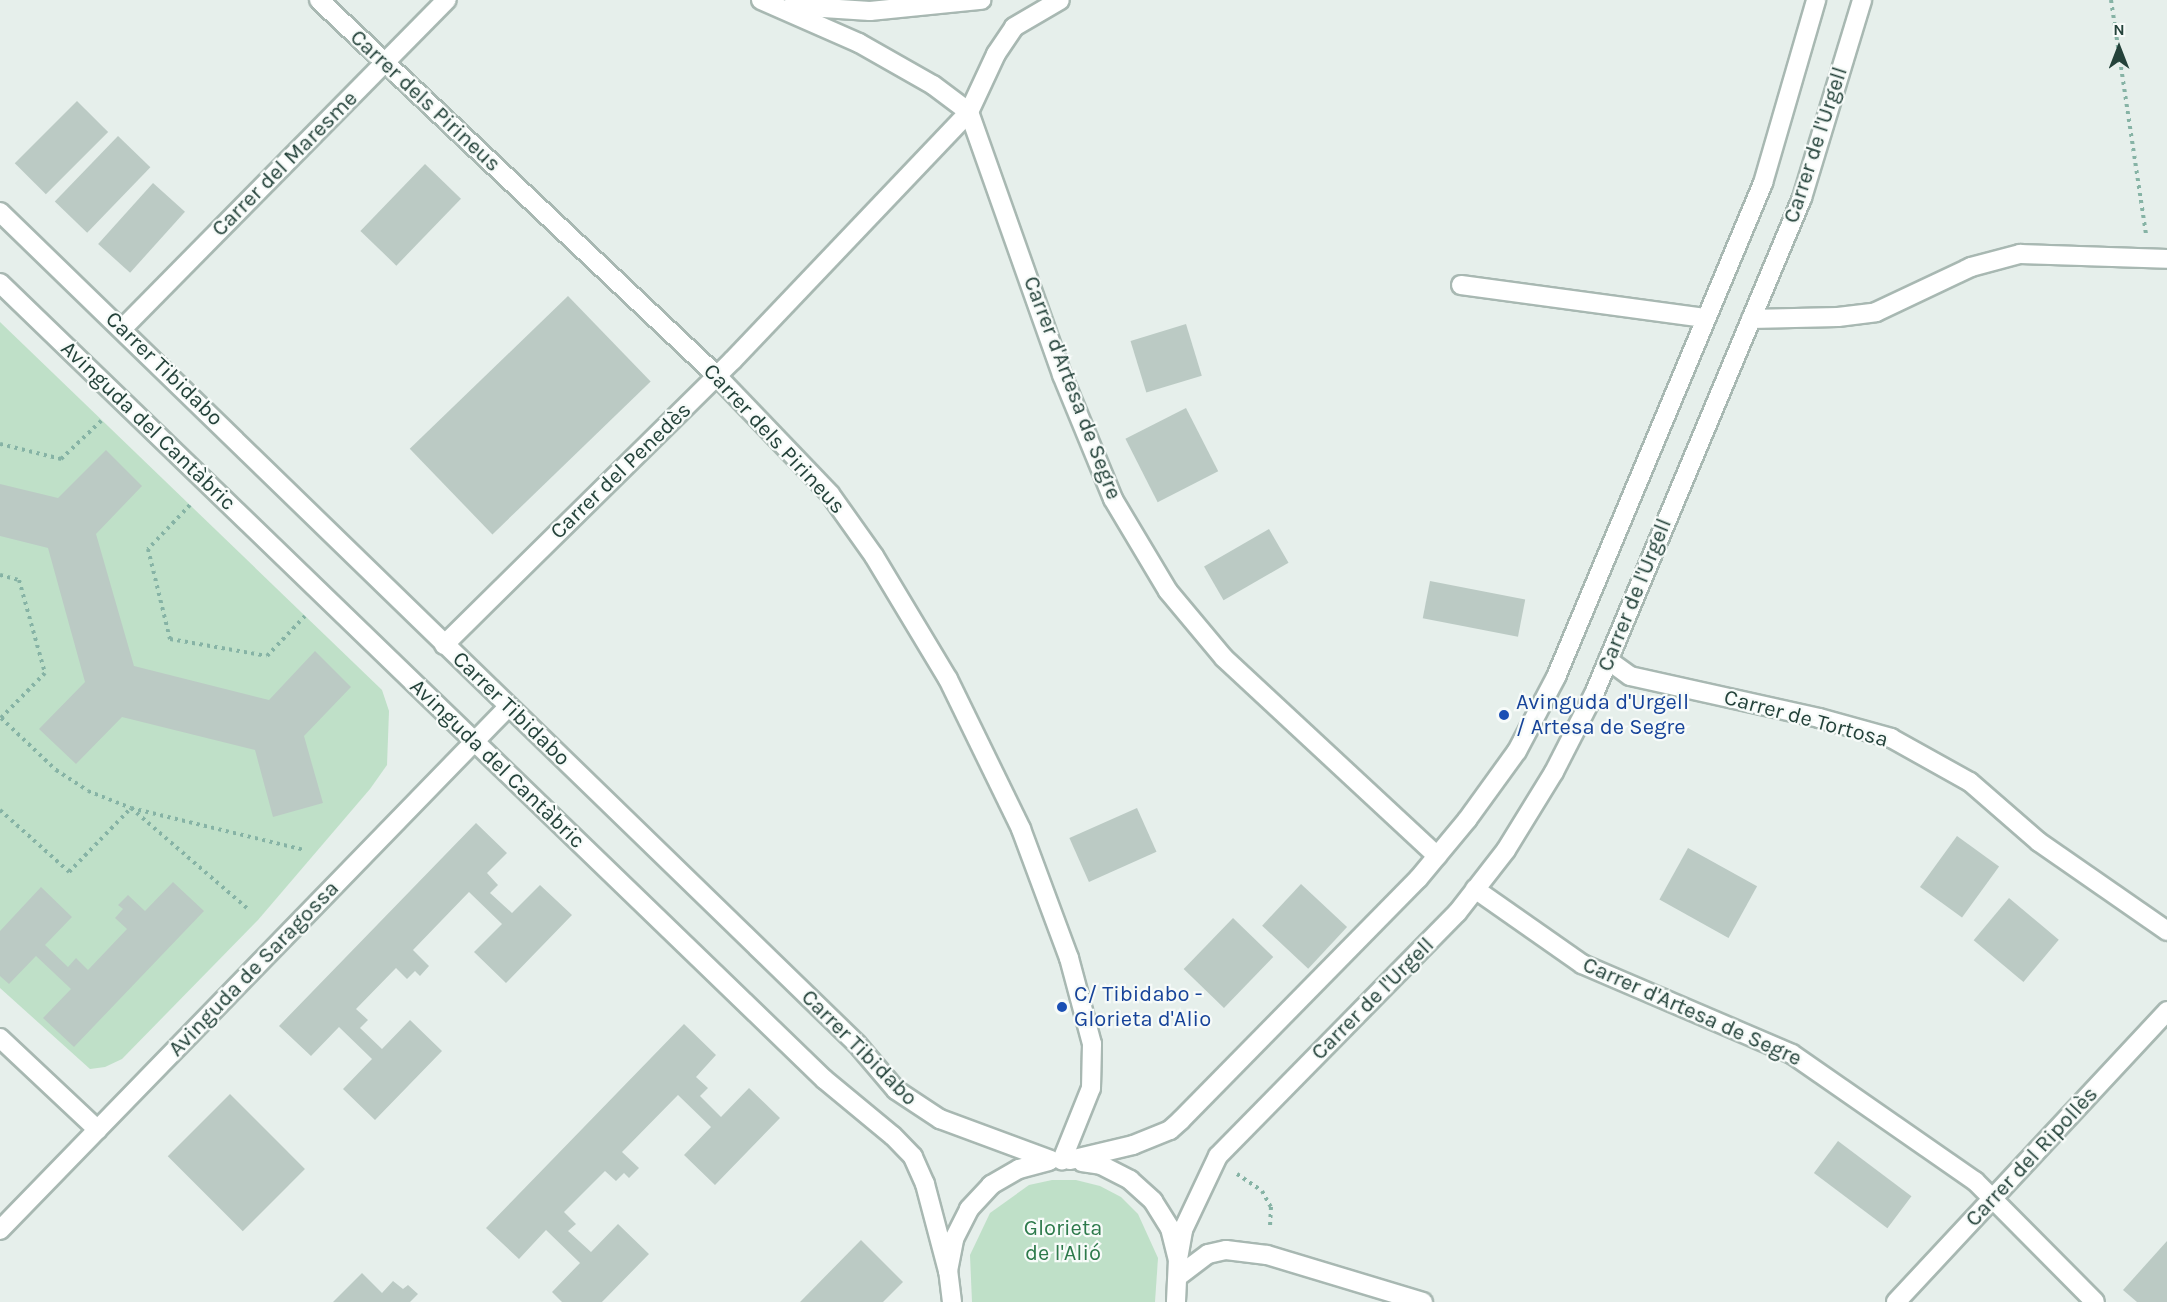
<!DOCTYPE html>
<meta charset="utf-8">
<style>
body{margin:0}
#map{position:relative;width:2167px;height:1302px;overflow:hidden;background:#e6efeb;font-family:Karla,sans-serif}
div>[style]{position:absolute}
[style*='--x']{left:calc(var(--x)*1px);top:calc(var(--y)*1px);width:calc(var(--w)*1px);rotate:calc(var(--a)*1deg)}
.green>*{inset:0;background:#bfe0c8}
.building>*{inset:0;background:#bbcac4;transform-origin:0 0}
.path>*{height:4px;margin-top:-2px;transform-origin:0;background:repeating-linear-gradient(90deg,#86b3a5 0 3px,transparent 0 7.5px)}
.roads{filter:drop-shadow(2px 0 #a8b8b2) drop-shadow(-2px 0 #a8b8b2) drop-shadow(0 2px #a8b8b2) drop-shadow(0 -2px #a8b8b2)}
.minor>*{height:18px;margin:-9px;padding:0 9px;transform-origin:9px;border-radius:9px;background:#fff}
.dots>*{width:16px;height:16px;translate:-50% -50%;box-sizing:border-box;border:3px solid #f7fbf9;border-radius:50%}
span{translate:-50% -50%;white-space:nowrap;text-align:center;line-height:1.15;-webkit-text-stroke:4.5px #f7fbf9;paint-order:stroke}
.street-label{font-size:22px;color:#24423a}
.transit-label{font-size:22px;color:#164399}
.left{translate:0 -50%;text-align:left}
.park-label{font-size:22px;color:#2d7a4b}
.north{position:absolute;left:2089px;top:18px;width:60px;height:60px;-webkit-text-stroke:4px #f7fbf9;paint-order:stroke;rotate:0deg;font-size:16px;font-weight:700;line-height:24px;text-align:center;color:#24423a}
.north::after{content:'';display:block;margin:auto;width:21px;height:27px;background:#24423a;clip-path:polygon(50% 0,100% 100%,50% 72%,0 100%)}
</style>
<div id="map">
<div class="green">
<div style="clip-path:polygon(0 322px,382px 690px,389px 711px,387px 765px,370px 789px,258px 920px,122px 1059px,105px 1067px,90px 1069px,0 988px)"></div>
<div style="clip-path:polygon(1052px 1180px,1076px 1180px,1100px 1186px,1121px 1197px,1138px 1214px,1158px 1258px,1155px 1302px,972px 1302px,970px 1255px,990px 1213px,1029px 1185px)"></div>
</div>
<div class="building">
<div style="left:77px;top:101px;width:44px;height:88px;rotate:45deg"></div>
<div style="left:118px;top:136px;width:45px;height:91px;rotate:44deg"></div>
<div style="left:425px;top:164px;width:50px;height:93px;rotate:44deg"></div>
<div style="left:153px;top:183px;width:43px;height:82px;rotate:42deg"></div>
<div style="left:568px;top:296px;width:119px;height:220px;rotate:46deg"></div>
<div style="left:1186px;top:324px;width:54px;height:58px;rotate:73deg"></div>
<div style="left:1186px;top:408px;width:71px;height:68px;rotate:63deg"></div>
<div style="clip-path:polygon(106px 450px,142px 486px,96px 534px,134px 666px,269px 700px,315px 651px,351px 687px,304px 736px,323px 803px,273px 817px,255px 750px,122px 717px,76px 764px,39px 729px,85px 682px,48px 548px,0 536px,0 484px,58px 498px)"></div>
<div style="left:1269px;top:529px;width:39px;height:75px;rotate:60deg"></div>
<div style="left:1430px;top:581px;width:97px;height:38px;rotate:11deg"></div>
<div style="left:1137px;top:808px;width:48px;height:74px;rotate:66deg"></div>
<div style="clip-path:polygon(476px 823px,507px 853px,487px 873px,498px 885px,490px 893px,512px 913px,540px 885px,572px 915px,506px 983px,474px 952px,502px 924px,469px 892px,413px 950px,429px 966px,420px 976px,415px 971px,407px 979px,396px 968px,356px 1009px,368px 1020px,360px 1028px,382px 1049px,410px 1020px,442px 1051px,375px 1120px,343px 1089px,372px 1059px,339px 1027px,311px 1056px,279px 1026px)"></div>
<div style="left:1957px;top:836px;width:52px;height:63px;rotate:36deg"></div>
<div style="left:1688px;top:848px;width:79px;height:59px;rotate:29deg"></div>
<div style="clip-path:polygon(173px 882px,204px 911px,74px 1047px,43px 1018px,71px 989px,36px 956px,9px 984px,0 976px,0 931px,41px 887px,72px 917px,45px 945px,68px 967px,76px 958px,88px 970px,127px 929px,115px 918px,123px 909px,118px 905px,128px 895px,145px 911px)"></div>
<div style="left:1301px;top:884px;width:63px;height:57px;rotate:43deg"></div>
<div style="left:2009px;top:898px;width:65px;height:55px;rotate:40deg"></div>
<div style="left:1233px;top:918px;width:56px;height:71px;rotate:44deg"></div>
<div style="clip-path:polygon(684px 1024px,716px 1055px,696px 1077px,708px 1088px,700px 1096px,721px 1117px,749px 1088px,780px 1118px,715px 1185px,684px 1155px,711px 1127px,678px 1095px,622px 1152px,639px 1168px,629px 1178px,624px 1173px,616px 1181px,605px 1171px,564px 1212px,576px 1224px,568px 1231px,591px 1252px,618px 1224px,649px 1254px,602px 1302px,562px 1302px,552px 1292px,580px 1263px,546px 1230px,519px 1259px,486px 1228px)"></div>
<div style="left:230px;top:1094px;width:106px;height:88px;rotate:45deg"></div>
<div style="left:1838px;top:1141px;width:92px;height:40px;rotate:37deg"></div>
<div style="clip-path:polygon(861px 1240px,903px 1282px,883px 1302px,800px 1302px)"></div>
<div style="clip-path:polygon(2167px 1241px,2167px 1302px,2137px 1302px,2123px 1290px)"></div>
<div style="clip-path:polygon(362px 1273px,382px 1293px,393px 1281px,403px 1289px,408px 1285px,418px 1294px,410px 1302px,333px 1302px)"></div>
</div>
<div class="path">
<div style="--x:2111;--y:0;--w:236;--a:81.5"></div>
<div style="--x:0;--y:444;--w:63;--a:13.8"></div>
<div style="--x:61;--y:459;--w:57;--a:-43.6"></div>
<div style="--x:190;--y:505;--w:61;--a:133.7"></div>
<div style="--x:148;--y:549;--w:93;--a:76.3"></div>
<div style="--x:170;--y:639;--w:98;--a:9.9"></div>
<div style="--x:267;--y:656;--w:55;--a:-46.5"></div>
<div style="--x:0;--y:575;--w:20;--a:15"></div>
<div style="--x:19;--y:580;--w:97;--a:74.4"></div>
<div style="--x:45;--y:673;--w:63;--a:134.4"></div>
<div style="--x:1;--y:718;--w:76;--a:43.4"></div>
<div style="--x:56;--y:770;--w:38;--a:33"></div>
<div style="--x:88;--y:791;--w:46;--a:21.6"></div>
<div style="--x:131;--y:808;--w:179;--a:13.6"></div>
<div style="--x:0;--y:810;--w:93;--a:41.9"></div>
<div style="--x:69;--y:872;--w:89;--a:-45.9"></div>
<div style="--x:131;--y:808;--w:153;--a:40.8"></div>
<div style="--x:1237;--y:1174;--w:30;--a:34"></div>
<div style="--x:1262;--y:1191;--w:18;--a:61"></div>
<div style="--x:1271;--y:1207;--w:22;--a:93"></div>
</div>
<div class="roads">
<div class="minor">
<div style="--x:319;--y:0;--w:548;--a:43.37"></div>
<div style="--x:717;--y:376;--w:163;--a:46.2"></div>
<div style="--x:830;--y:494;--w:76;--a:54.6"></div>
<div style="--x:874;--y:556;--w:144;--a:59"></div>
<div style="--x:948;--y:679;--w:167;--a:64"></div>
<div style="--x:1021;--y:829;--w:138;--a:69.6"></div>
<div style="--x:1069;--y:958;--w:89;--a:75"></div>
<div style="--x:1092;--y:1044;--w:44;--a:91.3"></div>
<div style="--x:1091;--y:1088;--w:78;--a:111.9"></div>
<div style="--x:761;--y:0;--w:107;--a:23.7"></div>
<div style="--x:859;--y:43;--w:85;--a:29.6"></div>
<div style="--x:933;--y:85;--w:45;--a:36.9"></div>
<div style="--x:969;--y:112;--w:279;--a:70.5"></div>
<div style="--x:1062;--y:375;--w:134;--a:67.6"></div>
<div style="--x:1113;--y:499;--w:107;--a:59.1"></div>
<div style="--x:1168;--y:591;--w:87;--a:50.1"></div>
<div style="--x:1224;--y:658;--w:291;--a:42.9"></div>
<div style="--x:792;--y:6;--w:78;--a:3.7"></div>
<div style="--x:870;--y:11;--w:112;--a:-5.7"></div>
<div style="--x:0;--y:212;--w:1194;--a:44.15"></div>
<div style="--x:857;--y:1044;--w:60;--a:49.7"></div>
<div style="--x:896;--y:1090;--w:53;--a:33.4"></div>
<div style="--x:940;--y:1119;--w:118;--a:20.3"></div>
<div style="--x:0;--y:283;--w:1146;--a:44.01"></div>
<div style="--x:824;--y:1079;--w:89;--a:39.6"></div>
<div style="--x:893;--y:1136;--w:29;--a:46"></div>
<div style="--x:913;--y:1157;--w:30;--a:66"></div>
<div style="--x:925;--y:1184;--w:90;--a:75.2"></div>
<div style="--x:1461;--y:285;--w:246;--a:7.7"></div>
<div style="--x:1751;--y:319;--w:87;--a:-1.3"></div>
<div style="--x:1838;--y:317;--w:38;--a:-7"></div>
<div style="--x:1876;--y:312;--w:105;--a:-25.3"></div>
<div style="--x:1971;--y:267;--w:51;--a:-14.9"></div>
<div style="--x:2020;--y:254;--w:147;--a:1.9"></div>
<div style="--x:123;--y:328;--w:461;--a:-45.4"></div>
<div style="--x:444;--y:645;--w:406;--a:-44.6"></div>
<div style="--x:733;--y:360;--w:342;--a:-46.4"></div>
<div style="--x:969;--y:112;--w:64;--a:-65"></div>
<div style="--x:996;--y:54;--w:32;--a:-56"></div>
<div style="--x:1014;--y:27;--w:53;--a:-30.4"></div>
<div style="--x:1608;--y:660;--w:27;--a:36"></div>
<div style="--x:1630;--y:676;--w:194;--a:12.5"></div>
<div style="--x:1819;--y:718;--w:75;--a:15.5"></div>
<div style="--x:1891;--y:738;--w:90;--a:29.1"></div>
<div style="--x:1970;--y:782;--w:91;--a:41"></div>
<div style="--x:2039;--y:842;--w:156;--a:34.8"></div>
<div style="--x:1475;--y:889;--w:131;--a:35"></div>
<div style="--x:1582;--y:964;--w:228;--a:23.2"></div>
<div style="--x:1792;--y:1054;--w:223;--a:34.8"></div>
<div style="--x:1975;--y:1181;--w:170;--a:45.2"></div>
<div style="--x:0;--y:1038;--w:134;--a:43.2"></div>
<div style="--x:1070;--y:1160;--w:65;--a:-13.4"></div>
<div style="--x:1133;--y:1145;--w:40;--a:-22"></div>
<div style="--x:1170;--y:1130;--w:15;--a:-42"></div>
<div style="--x:1181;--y:1120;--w:338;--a:-45.5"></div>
<div style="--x:1418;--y:879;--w:77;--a:-50.3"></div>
<div style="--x:1467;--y:820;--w:85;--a:-54.1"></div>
<div style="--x:1517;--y:751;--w:84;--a:-62.2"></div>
<div style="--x:1556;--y:677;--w:536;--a:-67.26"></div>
<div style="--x:1763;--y:183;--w:191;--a:-73.8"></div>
<div style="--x:1082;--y:1162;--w:19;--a:9"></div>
<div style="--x:1101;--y:1165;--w:33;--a:27"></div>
<div style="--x:1130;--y:1180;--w:31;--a:42"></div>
<div style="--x:1153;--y:1201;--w:32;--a:58"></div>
<div style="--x:1170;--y:1228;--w:32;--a:76"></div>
<div style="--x:1178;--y:1259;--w:43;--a:92.7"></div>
<div style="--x:0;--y:1230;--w:729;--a:-45.83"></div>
<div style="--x:1178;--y:1259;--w:29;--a:-80"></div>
<div style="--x:1183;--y:1230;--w:82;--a:-64.7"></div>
<div style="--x:1218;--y:1156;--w:341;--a:-45.5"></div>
<div style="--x:1457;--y:913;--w:80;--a:-52.1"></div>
<div style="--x:1506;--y:850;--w:92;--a:-58.4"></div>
<div style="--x:1554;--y:772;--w:88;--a:-62.9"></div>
<div style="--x:1594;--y:694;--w:538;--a:-67.25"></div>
<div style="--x:1802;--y:198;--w:207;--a:-73.1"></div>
<div style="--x:1180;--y:1275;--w:35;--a:-37"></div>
<div style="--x:1208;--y:1254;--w:18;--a:-13"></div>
<div style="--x:1226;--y:1250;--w:41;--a:7"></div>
<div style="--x:1267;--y:1255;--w:163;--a:16.8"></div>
<div style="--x:952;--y:1302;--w:31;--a:-97"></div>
<div style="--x:948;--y:1271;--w:33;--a:-79"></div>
<div style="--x:954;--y:1239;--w:34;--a:-63"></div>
<div style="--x:969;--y:1209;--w:33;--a:-47"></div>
<div style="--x:991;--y:1185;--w:32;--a:-30"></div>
<div style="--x:1019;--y:1169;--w:31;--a:-15"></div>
<div style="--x:1896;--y:1302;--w:398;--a:-47"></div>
</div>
</div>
<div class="dots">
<div style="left:1504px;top:715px;background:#1a4fb4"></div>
<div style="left:1062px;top:1007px;background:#1a4fb4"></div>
</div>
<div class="street-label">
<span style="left:425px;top:101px;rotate:43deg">Carrer dels Pirineus</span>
<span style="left:1816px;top:145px;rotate:-72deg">Carrer de l'Urgell</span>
<span style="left:285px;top:164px;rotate:-45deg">Carrer del Maresme</span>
<span style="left:164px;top:369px;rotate:44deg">Carrer Tibidabo</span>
<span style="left:1072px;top:388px;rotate:69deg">Carrer d'Artesa de Segre</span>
<span style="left:148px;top:426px;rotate:44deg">Avinguda del Cantàbric</span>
<span style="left:774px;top:439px;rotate:47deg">Carrer dels Pirineus</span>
<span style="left:621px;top:471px;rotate:-44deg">Carrer del Penedès</span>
<span style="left:1635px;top:595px;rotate:-68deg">Carrer de l'Urgell</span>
<span style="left:511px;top:709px;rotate:44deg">Carrer Tibidabo</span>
<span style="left:1806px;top:719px;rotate:15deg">Carrer de Tortosa</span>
<span style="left:497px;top:764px;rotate:44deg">Avinguda del Cantàbric</span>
<span style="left:254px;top:969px;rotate:-46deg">Avinguda de Saragossa</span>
<span style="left:1373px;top:999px;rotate:-45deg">Carrer de l'Urgell</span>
<span style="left:1692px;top:1012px;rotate:24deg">Carrer d'Artesa de Segre</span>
<span style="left:859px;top:1048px;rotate:45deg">Carrer Tibidabo</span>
<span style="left:2032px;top:1157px;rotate:-47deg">Carrer del Ripollès</span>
</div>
<div class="transit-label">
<span class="left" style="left:1516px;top:715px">Avinguda d'Urgell<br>/ Artesa de Segre</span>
<span class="left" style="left:1074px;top:1007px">C/ Tibidabo -<br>Glorieta d'Alio</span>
</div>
<div class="park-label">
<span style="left:1063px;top:1241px">Glorieta<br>de l'Alió</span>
</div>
<div class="north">N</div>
</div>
